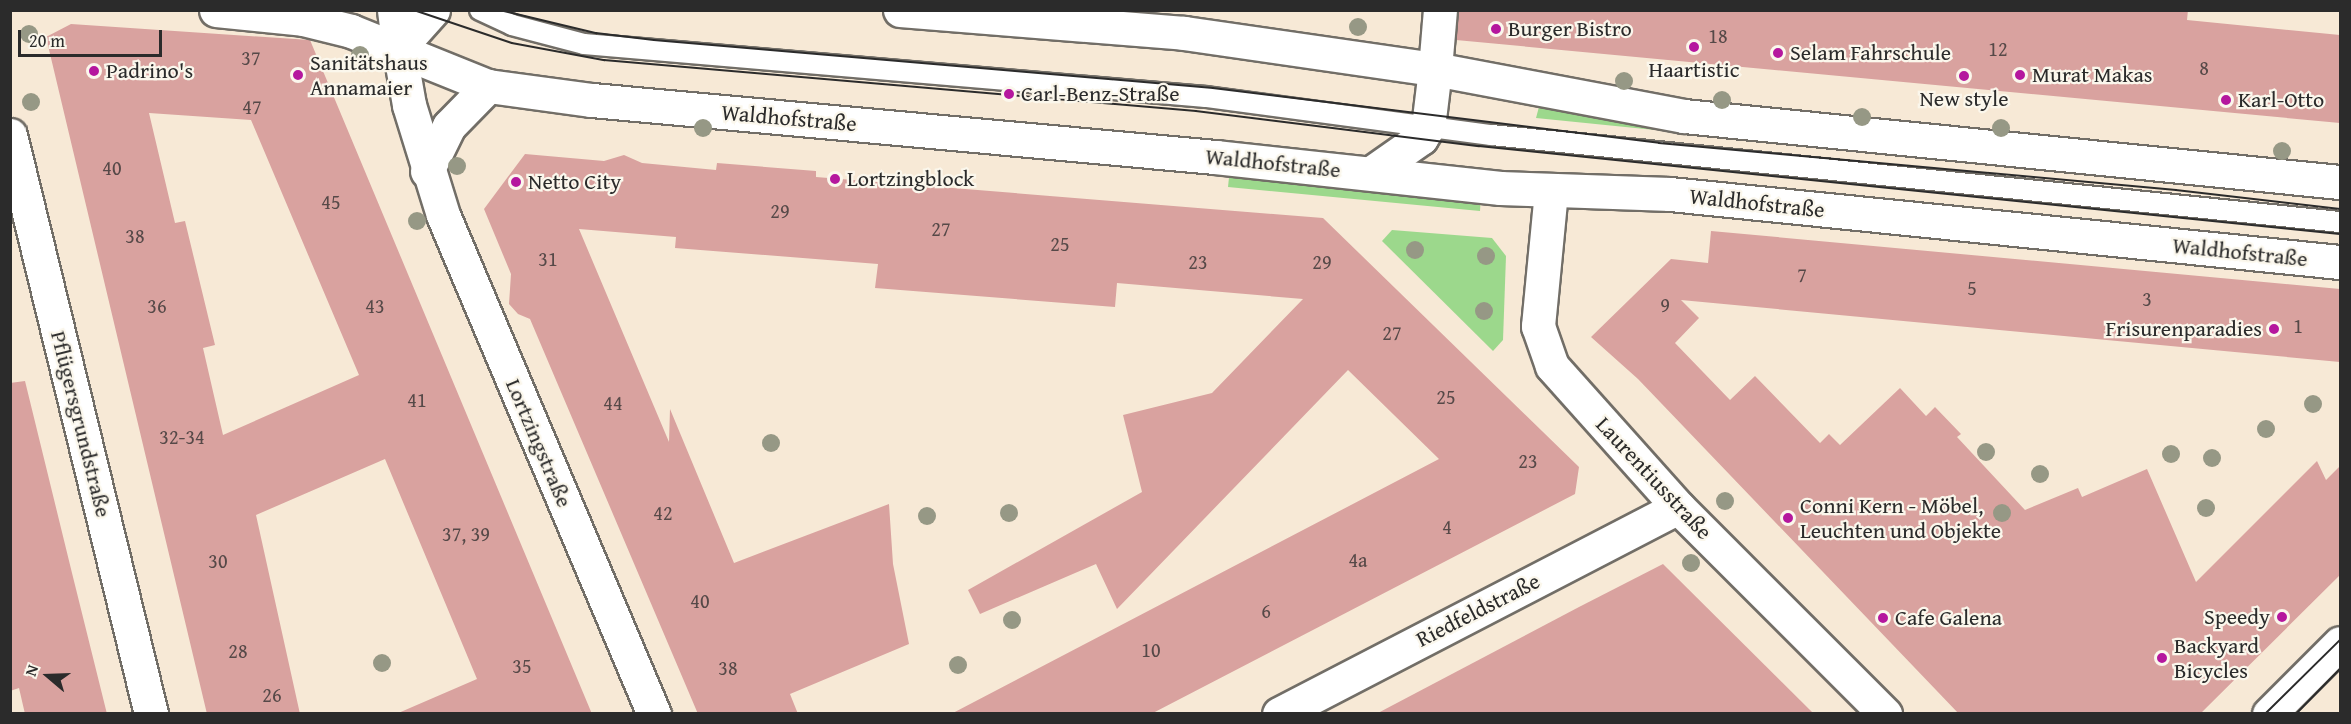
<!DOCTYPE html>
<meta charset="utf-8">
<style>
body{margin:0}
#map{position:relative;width:2351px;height:724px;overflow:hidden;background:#f7e9d6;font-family:"Gentium Book Plus",serif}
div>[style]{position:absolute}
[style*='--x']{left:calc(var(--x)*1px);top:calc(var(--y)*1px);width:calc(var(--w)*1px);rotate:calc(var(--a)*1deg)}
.green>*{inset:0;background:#9cd88c}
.building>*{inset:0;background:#d9a29f}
.roads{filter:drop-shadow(2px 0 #726e67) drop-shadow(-2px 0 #726e67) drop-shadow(0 2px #726e67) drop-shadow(0 -2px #726e67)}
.lane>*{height:20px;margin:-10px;padding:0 10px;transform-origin:10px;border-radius:10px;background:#fff}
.street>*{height:33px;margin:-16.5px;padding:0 16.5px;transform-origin:16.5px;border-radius:16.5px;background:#fff}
.secondary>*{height:33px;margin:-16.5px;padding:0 16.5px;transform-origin:16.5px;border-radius:16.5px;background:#fff}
.tram>*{height:1.5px;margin:-0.75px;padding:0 0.75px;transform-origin:0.75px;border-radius:0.75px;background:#2b2b2b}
.trees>*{width:18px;height:18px;margin:-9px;border-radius:50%;background:#969885}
.dots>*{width:16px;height:16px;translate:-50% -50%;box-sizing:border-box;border:3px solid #fbf7ec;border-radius:50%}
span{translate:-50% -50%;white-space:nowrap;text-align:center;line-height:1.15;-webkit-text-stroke:4.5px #fbf7ec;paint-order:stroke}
.number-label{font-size:20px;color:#564948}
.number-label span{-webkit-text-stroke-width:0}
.poi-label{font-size:22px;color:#2b2b2b}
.left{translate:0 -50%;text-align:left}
.right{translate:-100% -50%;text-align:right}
.street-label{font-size:22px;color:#2b2b2b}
.frame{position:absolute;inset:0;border:12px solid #2b2b2b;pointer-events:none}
.north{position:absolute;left:18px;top:646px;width:60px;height:60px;-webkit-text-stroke:4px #fbf7ec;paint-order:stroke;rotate:289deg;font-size:16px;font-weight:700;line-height:24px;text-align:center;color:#2b2b2b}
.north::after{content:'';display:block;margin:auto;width:21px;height:27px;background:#2b2b2b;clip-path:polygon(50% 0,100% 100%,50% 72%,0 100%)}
.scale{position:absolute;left:18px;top:30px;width:144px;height:27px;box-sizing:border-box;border:3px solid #2b2b2b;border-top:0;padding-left:8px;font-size:18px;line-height:21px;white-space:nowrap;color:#2b2b2b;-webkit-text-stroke:4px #fbf7ec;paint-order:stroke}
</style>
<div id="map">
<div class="green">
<div style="clip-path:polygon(1540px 103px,1653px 127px,1655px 130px,1536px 118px)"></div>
<div style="clip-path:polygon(1230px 168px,1481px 196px,1480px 211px,1228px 187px)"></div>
<div style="clip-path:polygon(1392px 230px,1492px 238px,1506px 256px,1503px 340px,1493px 351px,1382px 241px)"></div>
</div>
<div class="building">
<div style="clip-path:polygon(1459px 10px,2188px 10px,2187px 20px,2340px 35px,2340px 123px,1456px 40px)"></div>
<div style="clip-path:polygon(evenodd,71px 24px,310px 40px,592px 714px,396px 714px,477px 679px,385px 459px,256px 515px,300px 714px,207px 714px,46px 37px,71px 24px,149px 113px,251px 120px,359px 375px,223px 435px,203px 348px,215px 345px,185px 221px,175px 223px,149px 113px)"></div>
<div style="clip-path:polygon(525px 154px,604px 161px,624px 155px,642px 163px,716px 170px,717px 163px,816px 171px,816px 177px,1323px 218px,1579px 467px,1575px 494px,1151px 714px,951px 714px,1439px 459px,1348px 370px,1117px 609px,1096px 564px,980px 614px,968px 590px,1142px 492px,1123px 415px,1212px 393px,1303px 299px,1117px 283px,1115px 307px,875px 288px,878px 264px,675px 248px,676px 237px,579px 229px,669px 442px,670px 409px,734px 563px,889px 504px,893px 564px,909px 644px,790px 694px,798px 714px,698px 714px,530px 319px,518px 314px,509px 304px,511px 274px,484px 209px)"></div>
<div style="clip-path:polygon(1711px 231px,2340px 289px,2340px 362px,1681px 300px,1699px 318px,1675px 343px,1730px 400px,1755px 376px,1820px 443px,1829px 434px,1840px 445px,1900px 388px,1926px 416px,1935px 407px,1961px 434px,1957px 437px,2025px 510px,2078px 488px,2082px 497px,2147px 469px,2196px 582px,2317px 461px,2326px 480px,2340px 466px,2340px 575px,2200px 714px,1959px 714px,1638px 379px,1591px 337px,1671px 259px,1708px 263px)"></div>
<div style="clip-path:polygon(25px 381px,72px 573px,107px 714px,25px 714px,19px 688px,10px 691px,10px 383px)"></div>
<div style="clip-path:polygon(1663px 564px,1814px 714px,1376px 714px,1579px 607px)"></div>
</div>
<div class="roads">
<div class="lane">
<div style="--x:480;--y:10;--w:35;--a:25"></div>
<div style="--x:512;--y:25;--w:74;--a:14.8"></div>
<div style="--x:584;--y:44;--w:624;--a:4.87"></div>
<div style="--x:1206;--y:97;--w:289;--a:7.6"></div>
<div style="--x:1492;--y:135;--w:852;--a:5.86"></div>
</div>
<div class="street">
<div style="--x:399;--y:48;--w:58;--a:80"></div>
<div style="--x:409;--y:105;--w:115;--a:72.8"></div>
<div style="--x:443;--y:215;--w:542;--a:67.08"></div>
<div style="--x:1435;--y:69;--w:59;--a:-85.2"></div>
<div style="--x:10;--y:135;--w:596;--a:76.31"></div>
<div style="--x:427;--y:171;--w:50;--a:-63.9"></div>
<div style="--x:449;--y:126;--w:56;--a:-45.7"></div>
<div style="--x:1551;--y:191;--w:136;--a:95.5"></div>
<div style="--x:1538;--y:326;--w:42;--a:70.7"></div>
<div style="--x:1552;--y:366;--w:189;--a:48.2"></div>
<div style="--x:1678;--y:507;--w:293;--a:45"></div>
<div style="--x:1279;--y:714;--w:449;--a:-27.4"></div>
<div style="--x:2269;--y:714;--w:100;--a:-45"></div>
</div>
<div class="secondary">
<div style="--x:216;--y:10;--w:87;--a:5.9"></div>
<div style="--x:303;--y:19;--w:49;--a:14"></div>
<div style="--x:351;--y:31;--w:148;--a:21.9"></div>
<div style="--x:488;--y:86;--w:105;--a:7.7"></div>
<div style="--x:592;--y:100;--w:626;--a:5.23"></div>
<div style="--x:1215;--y:157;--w:287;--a:6.2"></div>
<div style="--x:1500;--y:188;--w:170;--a:2"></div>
<div style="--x:1670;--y:194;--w:673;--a:5.8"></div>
<div style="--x:394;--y:10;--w:38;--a:83"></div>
<div style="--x:900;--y:10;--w:285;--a:4.6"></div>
<div style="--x:1184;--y:33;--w:254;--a:8.2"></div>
<div style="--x:1435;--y:69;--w:253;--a:10.7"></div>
<div style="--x:1684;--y:116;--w:659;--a:5.75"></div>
<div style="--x:399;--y:48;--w:51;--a:-48.2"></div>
<div style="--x:1371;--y:173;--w:61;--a:-35"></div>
<div style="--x:1421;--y:138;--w:13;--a:-58"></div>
<div style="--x:1428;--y:127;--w:58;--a:-83.1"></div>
</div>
</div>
<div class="tram">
<div style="--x:414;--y:10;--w:103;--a:18.6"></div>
<div style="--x:512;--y:43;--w:94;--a:10.5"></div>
<div style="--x:604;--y:60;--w:594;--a:4.92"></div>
<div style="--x:1196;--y:111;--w:285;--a:7.1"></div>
<div style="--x:1479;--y:146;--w:865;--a:5.84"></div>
<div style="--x:500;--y:10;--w:99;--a:13.5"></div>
<div style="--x:596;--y:33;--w:58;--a:6.9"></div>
<div style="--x:654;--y:40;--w:561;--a:4.91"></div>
<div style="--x:1213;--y:88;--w:449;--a:7"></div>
<div style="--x:1659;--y:143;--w:519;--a:5.19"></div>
<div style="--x:2176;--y:190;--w:165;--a:6.6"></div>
<div style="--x:2265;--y:714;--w:105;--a:-44.6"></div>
<div style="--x:2296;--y:714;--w:63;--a:-45.6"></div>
</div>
<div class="trees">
<div style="left:1358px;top:27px"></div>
<div style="left:29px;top:34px"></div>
<div style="left:360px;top:55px"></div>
<div style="left:1624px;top:81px"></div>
<div style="left:1722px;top:100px"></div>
<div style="left:31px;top:102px"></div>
<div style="left:1862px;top:117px"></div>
<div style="left:703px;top:128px"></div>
<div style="left:2001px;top:128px"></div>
<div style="left:2282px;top:151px"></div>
<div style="left:457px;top:166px"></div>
<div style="left:417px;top:221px"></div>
<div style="left:1415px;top:250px"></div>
<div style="left:1486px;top:256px"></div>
<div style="left:1484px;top:311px"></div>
<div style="left:2313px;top:404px"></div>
<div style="left:2266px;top:429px"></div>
<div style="left:771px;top:443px"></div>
<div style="left:1986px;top:452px"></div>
<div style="left:2171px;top:454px"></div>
<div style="left:2212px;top:458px"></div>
<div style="left:2040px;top:474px"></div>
<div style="left:1725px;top:501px"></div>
<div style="left:2206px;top:508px"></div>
<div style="left:1009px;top:513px"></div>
<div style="left:2002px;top:513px"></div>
<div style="left:927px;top:516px"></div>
<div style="left:1691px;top:563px"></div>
<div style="left:1012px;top:620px"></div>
<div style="left:382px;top:663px"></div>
<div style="left:958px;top:665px"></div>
</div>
<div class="dots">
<div style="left:1496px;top:29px;background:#b5179e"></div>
<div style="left:1694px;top:47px;background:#b5179e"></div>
<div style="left:1778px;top:53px;background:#b5179e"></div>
<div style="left:94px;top:71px;background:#b5179e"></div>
<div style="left:298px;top:75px;background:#b5179e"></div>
<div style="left:2020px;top:75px;background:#b5179e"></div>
<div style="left:1964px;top:76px;background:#b5179e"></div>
<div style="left:1009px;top:94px;background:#b5179e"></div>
<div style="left:2226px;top:100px;background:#b5179e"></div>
<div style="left:835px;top:179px;background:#b5179e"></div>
<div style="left:516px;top:182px;background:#b5179e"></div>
<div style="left:2274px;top:329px;background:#b5179e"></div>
<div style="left:1788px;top:518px;background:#b5179e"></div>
<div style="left:2282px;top:617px;background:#b5179e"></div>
<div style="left:1883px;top:618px;background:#b5179e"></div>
<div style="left:2162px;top:658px;background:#b5179e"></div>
</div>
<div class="number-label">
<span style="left:1718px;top:35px">18</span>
<span style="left:1998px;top:48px">12</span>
<span style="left:251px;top:57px">37</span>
<span style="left:2204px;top:67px">8</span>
<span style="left:252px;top:106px">47</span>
<span style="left:112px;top:167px">40</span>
<span style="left:331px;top:201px">45</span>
<span style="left:780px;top:210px">29</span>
<span style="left:941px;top:228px">27</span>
<span style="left:135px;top:235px">38</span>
<span style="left:1060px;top:243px">25</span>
<span style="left:548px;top:258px">31</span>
<span style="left:1198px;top:261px">23</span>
<span style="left:1322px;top:261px">29</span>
<span style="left:1802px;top:274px">7</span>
<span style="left:1972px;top:287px">5</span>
<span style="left:2147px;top:298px">3</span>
<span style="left:1665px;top:304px">9</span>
<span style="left:157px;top:305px">36</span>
<span style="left:375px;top:305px">43</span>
<span style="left:2298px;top:325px">1</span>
<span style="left:1392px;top:332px">27</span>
<span style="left:1446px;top:396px">25</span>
<span style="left:417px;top:399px">41</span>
<span style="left:613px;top:402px">44</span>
<span style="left:182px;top:436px">32-34</span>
<span style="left:1528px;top:460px">23</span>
<span style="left:663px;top:512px">42</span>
<span style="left:1447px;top:526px">4</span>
<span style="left:466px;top:533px">37, 39</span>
<span style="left:1358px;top:559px">4a</span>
<span style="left:218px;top:560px">30</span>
<span style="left:700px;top:600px">40</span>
<span style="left:1266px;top:610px">6</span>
<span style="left:1151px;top:649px">10</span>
<span style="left:238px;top:650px">28</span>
<span style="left:522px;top:665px">35</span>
<span style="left:728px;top:667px">38</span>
<span style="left:272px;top:694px">26</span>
</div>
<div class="poi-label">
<span class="left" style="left:1508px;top:29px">Burger Bistro</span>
<span class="left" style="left:1790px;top:53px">Selam Fahrschule</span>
<span class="left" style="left:310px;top:75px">Sanitätshaus<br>Annamaier</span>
<span style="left:1694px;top:70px">Haartistic</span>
<span class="left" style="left:106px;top:71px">Padrino's</span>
<span class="left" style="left:2032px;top:75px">Murat Makas</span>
<span class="left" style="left:1021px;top:94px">Carl-Benz-Straße</span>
<span style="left:1964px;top:99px">New style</span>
<span class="left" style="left:2238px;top:100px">Karl-Otto</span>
<span class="left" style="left:847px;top:179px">Lortzingblock</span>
<span class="left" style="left:528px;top:182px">Netto City</span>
<span class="right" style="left:2262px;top:329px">Frisurenparadies</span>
<span class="left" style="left:1800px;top:518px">Conni Kern - Möbel,<br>Leuchten und Objekte</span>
<span class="right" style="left:2270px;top:617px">Speedy</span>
<span class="left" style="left:1895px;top:618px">Cafe Galena</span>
<span class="left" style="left:2174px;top:658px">Backyard<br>Bicycles</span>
</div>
<div class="street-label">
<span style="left:789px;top:118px;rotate:5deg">Waldhofstraße</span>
<span style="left:1273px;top:163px;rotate:6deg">Waldhofstraße</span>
<span style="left:1757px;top:203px;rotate:6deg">Waldhofstraße</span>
<span style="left:2240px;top:252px;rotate:6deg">Waldhofstraße</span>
<span style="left:81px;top:424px;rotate:76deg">Pflügersgrundstraße</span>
<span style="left:539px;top:443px;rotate:67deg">Lortzingstraße</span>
<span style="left:1654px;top:478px;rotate:47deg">Laurentiusstraße</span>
<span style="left:1478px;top:610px;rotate:-27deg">Riedfeldstraße</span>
</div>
<div class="frame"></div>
<div class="north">N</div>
<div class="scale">20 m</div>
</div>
